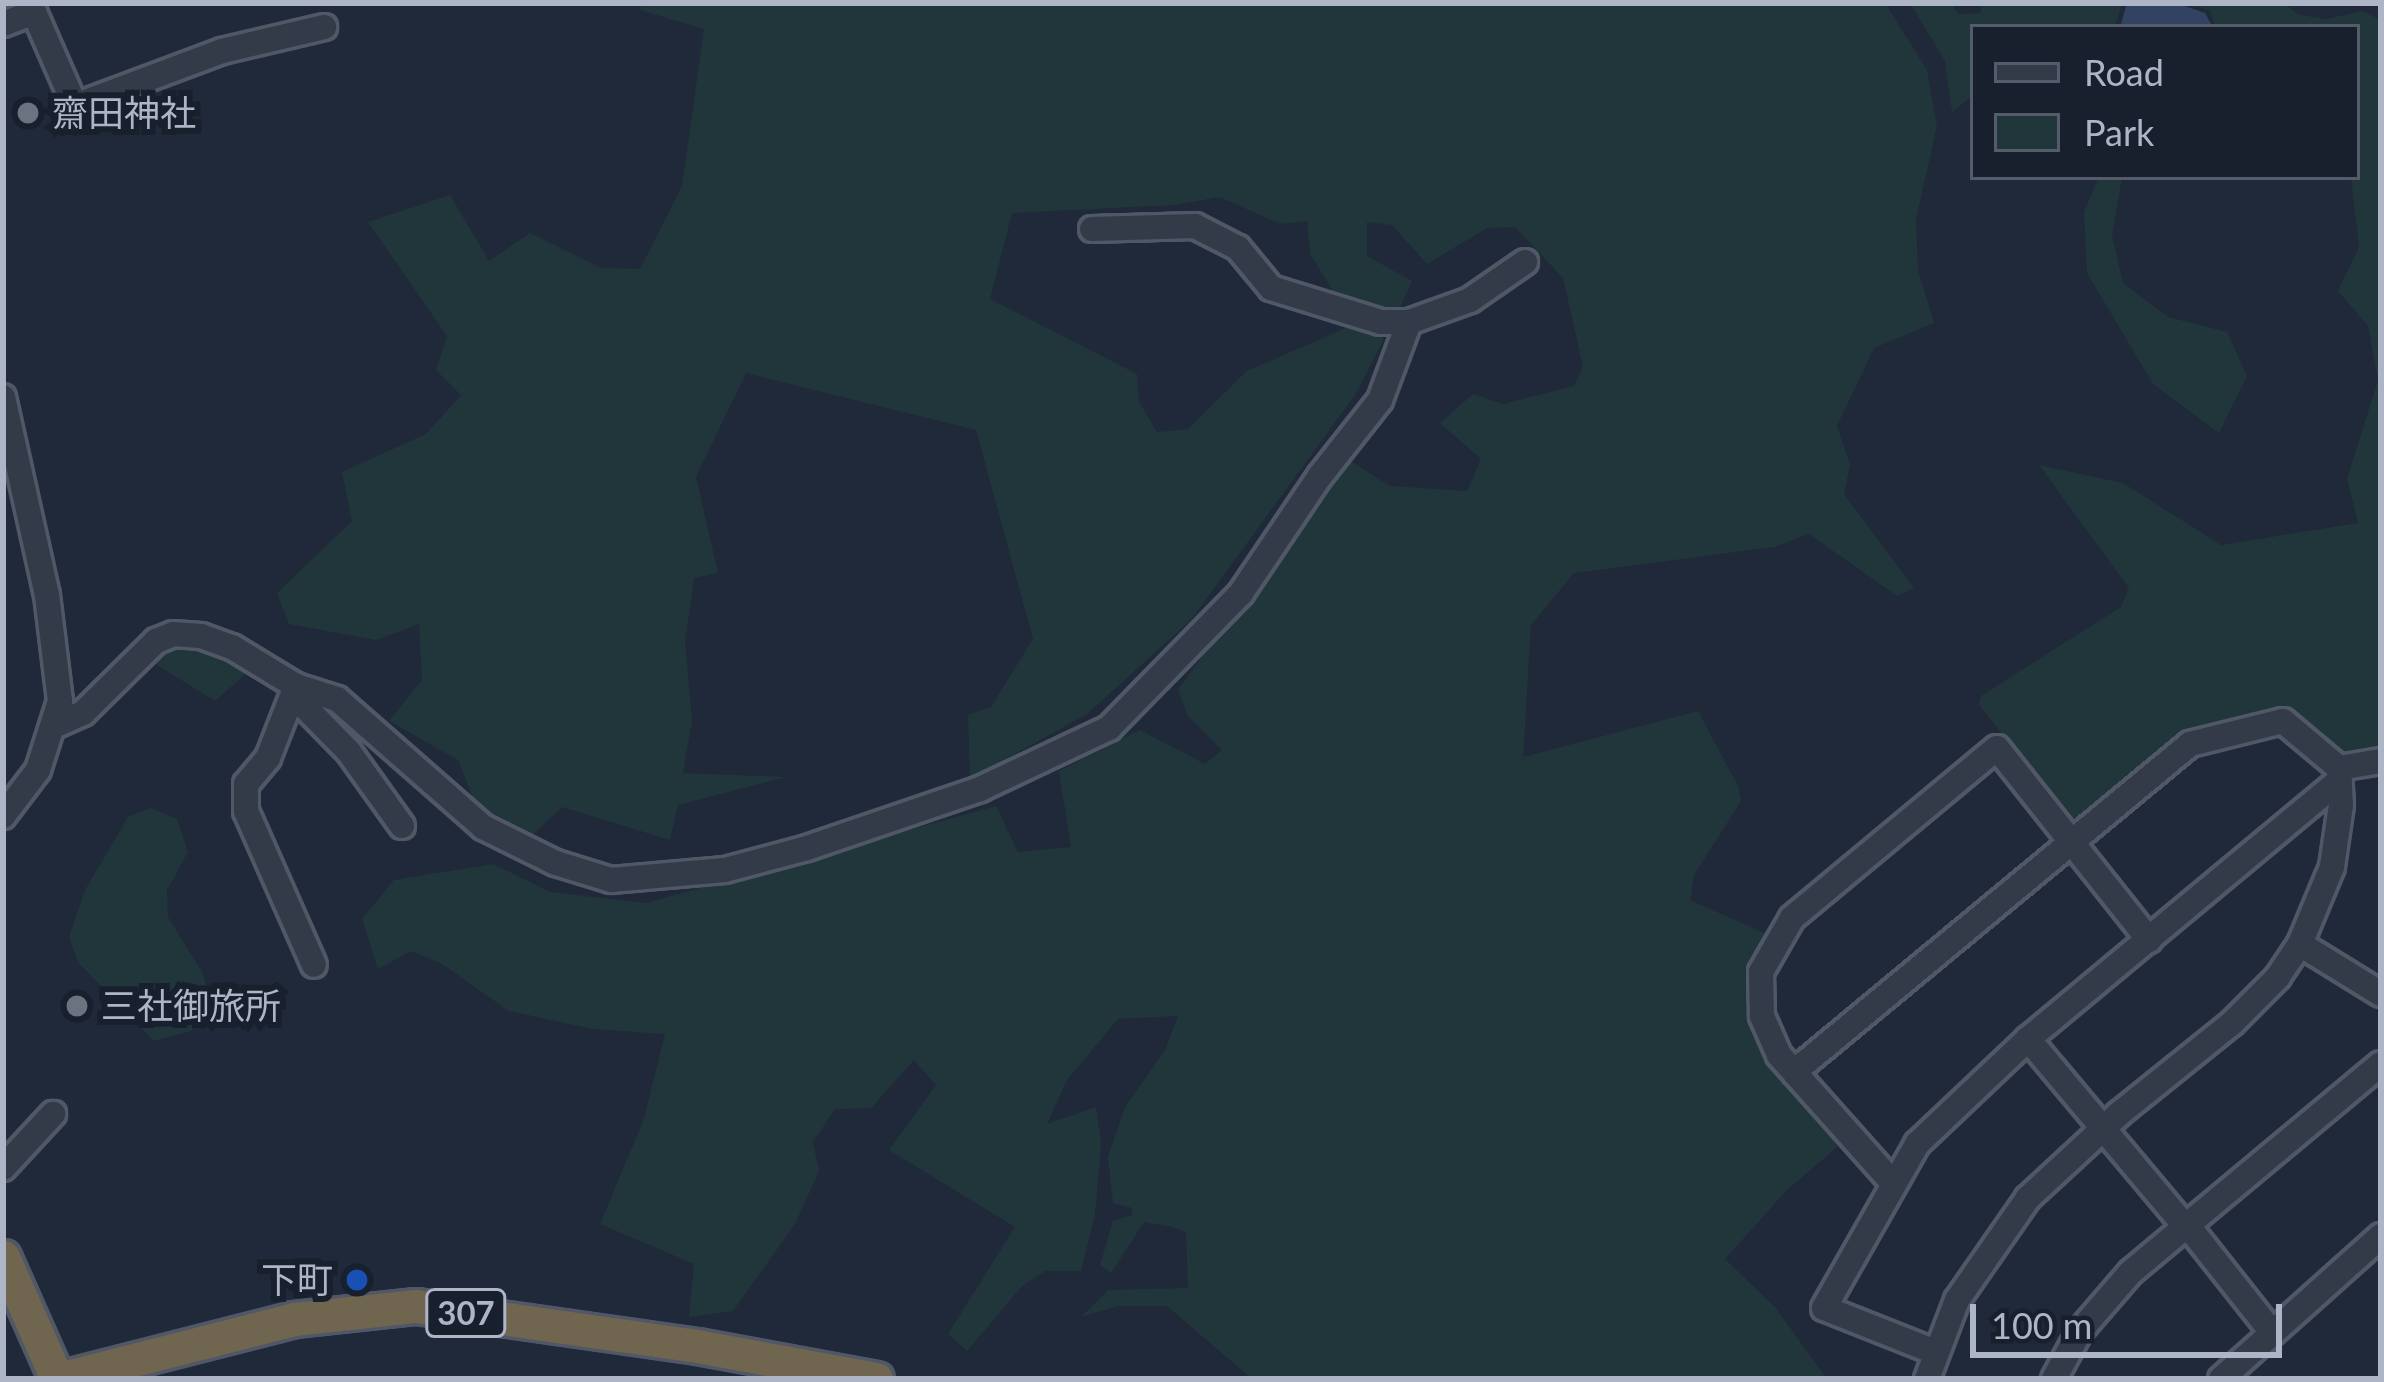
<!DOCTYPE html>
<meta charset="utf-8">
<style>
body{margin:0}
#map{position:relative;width:2384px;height:1382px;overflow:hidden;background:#1f2939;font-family:Lato,"Noto Sans JP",sans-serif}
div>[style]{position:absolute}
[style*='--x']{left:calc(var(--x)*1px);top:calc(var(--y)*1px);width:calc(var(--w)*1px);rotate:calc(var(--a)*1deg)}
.green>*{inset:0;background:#21363a}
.water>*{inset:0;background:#324361}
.roads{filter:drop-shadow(3px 0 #505867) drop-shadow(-3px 0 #505867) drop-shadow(0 3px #505867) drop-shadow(0 -3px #505867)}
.minor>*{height:24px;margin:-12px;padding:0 12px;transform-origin:12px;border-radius:12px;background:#333b49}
.highway>*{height:33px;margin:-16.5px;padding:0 16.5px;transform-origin:16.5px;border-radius:16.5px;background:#70654f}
.dots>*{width:33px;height:33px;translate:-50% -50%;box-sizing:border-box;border:6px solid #18202e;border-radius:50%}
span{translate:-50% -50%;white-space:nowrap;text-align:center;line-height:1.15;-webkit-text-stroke:12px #18202e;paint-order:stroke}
.shield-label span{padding:3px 9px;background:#18202e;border:3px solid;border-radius:9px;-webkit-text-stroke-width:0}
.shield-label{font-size:33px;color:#adb5c6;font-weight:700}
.poi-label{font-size:36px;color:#adb5c6}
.left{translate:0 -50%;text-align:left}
.right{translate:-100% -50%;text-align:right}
.frame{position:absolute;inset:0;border:6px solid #adb5c6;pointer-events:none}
.legend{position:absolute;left:1970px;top:24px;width:390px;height:156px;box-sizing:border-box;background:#18202e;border:3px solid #545c6b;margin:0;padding:15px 21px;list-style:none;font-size:36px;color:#adb5c6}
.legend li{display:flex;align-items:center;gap:24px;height:60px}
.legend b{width:60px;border:3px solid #545c6b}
.scale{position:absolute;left:1970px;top:1304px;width:312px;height:54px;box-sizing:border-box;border:6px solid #adb5c6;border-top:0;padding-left:15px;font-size:36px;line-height:42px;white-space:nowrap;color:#adb5c6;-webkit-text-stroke:9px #18202e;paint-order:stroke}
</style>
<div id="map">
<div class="green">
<div style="clip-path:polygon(642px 3px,1885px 3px,1927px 70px,1937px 126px,1916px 220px,1918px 270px,1934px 323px,1874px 348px,1837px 426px,1850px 465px,1844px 494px,1914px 588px,1897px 596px,1809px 534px,1774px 547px,1574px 573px,1531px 625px,1523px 757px,1698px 711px,1738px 786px,1741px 801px,1694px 875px,1690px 900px,1766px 934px,1758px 950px,1750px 994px,1843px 1142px,1786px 1191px,1725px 1259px,1775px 1307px,1827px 1379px,1252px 1379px,1167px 1306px,1118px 1306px,1081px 1317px,1108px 1290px,1188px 1288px,1186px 1232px,1173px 1227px,1144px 1222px,1111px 1273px,1100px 1265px,1113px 1221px,1132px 1215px,1132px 1208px,1113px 1203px,1108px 1157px,1125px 1107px,1165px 1050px,1178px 1016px,1118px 1019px,1067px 1080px,1047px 1124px,1096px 1107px,1101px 1144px,1095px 1215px,1081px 1271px,1045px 1271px,1022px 1286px,967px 1351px,948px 1334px,1015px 1227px,889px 1150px,936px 1085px,914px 1060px,871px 1108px,835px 1109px,813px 1142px,819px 1171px,795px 1224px,733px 1311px,689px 1317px,694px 1264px,600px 1224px,644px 1119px,665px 1034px,593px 1029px,509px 1011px,442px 964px,411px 951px,378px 969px,362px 919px,394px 880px,493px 864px,550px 892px,646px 903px,996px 806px,1018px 852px,1071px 847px,1059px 771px,1140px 730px,1205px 764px,1222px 750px,1188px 716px,1178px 690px,1344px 457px,1390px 486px,1467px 491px,1481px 459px,1440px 423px,1473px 394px,1503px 404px,1574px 386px,1583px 366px,1563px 278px,1515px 227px,1487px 228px,1427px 264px,1392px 225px,1367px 222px,1367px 256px,1412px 281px,1398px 312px,1336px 296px,1310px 254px,1307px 221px,1280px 224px,1220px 197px,1174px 205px,1012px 213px,990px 299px,1137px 374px,1139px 402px,1157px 432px,1188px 429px,1247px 371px,1355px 324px,1384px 339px,1355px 395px,1191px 620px,1087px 714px,970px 779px,968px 715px,991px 707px,1033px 639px,976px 430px,746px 373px,696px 477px,718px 573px,694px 578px,685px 642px,692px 720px,683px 773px,786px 777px,678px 805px,670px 840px,562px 807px,528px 839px,478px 810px,458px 760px,389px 721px,422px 680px,419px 624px,376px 640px,289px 624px,277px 593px,352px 521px,342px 472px,426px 434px,461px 395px,436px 370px,447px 336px,368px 222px,450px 195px,489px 261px,530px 233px,601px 268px,640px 269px,682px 186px,704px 29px,640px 10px)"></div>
<div style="clip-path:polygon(1910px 3px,1952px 3px,1958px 14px,1981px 13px,1981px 3px,2122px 3px,2115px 27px,1973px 27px,1973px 95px,1952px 112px,1945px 61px)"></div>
<div style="clip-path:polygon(2189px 3px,2283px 3px,2300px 15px,2326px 19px,2363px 11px,2381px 20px,2381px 745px,2340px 755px,2291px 709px,2184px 737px,2073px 822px,1979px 705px,1981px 696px,2121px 607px,2129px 588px,2039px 465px,2123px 483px,2221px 545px,2358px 523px,2347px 479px,2378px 380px,2368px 326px,2338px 291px,2359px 247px,2351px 177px,2357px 177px,2357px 27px,2215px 27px,2210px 11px)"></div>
<div style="clip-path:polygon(2099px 177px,2122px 177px,2112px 235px,2123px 283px,2168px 317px,2227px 332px,2247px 376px,2219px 433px,2153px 384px,2087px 273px,2084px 212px)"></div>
<div style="clip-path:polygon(173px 634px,258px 663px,215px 701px,141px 655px)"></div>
<div style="clip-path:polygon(151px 808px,177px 819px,188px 852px,167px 890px,168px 917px,202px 972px,213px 1006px,191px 1031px,154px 1041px,78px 962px,69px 937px,85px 890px,128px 817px)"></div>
</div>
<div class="water">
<div style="clip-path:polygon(2127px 3px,2176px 3px,2205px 13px,2211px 24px,2120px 27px)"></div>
</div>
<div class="roads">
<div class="minor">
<div style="--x:3;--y:24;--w:33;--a:-21"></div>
<div style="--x:34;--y:12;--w:103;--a:66.4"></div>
<div style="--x:75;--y:106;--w:157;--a:-20.5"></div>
<div style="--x:222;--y:51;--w:105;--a:-13.2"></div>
<div style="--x:1092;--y:229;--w:103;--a:-1.7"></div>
<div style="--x:1195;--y:226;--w:48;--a:27.1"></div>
<div style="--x:1238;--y:248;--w:52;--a:50.5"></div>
<div style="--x:1271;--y:288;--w:115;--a:17.2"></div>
<div style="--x:1381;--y:322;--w:28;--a:0"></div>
<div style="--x:3;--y:397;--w:203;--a:77.5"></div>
<div style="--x:47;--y:595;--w:107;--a:83"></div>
<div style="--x:60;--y:701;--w:72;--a:107.7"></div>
<div style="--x:38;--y:770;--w:58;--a:127.3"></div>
<div style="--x:296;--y:686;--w:77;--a:111.3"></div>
<div style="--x:268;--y:758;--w:34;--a:130"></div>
<div style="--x:246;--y:784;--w:27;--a:90"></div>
<div style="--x:246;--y:811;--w:168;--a:66.2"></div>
<div style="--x:296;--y:686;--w:22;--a:68"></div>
<div style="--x:304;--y:706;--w:64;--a:45.6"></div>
<div style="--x:349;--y:752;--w:91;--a:54.4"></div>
<div style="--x:56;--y:725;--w:30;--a:-24"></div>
<div style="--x:83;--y:713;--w:103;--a:-44.6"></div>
<div style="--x:156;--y:641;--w:18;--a:-22"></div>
<div style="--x:173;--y:634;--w:28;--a:4"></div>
<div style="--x:201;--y:636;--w:33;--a:20"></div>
<div style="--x:232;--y:647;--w:75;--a:31.4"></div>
<div style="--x:296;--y:686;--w:43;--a:17.6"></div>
<div style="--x:337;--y:699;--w:194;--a:41.2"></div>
<div style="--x:483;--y:827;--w:81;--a:26.3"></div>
<div style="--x:556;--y:863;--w:58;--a:17.2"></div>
<div style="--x:611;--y:880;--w:114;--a:-5"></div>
<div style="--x:725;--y:870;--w:85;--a:-15"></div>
<div style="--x:807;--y:848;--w:183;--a:-18.8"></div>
<div style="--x:980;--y:789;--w:143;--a:-25.3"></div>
<div style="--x:1109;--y:728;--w:189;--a:-45.6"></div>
<div style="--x:1241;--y:593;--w:141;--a:-56"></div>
<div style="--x:1320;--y:476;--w:97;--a:-51.7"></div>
<div style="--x:1380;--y:400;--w:83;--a:-69.6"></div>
<div style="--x:1409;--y:322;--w:65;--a:-19.8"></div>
<div style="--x:1470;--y:300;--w:67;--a:-34.6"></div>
<div style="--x:2339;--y:768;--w:43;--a:-9.5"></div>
<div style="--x:2300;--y:944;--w:95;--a:31.7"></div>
<div style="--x:2028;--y:1039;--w:246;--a:50"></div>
<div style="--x:1794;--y:1072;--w:514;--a:-39.63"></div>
<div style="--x:2190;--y:744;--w:96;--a:-13.9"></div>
<div style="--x:2283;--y:721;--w:73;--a:40"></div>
<div style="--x:2339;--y:768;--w:37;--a:87"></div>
<div style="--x:2341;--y:805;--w:63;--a:98.3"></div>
<div style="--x:2332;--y:867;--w:83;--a:112.6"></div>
<div style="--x:2300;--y:944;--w:40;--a:124"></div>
<div style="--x:2278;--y:977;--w:65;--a:135"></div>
<div style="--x:2232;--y:1023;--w:145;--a:141.2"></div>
<div style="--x:2119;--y:1114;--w:124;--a:137.3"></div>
<div style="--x:2028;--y:1198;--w:124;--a:124.8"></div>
<div style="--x:1957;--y:1300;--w:85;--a:110.8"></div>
<div style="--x:3;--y:1168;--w:74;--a:-47.2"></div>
<div style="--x:1892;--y:1182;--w:170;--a:-131.7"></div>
<div style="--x:1779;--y:1055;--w:43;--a:-113.6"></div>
<div style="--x:1762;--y:1016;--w:44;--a:-91.3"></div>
<div style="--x:1761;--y:972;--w:62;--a:-60.1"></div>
<div style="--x:1792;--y:918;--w:266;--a:-39.7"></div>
<div style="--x:1997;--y:748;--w:245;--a:51.6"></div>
<div style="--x:2188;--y:1226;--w:132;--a:51.7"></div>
<div style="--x:1935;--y:1352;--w:119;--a:-158.4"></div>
<div style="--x:1824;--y:1308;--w:189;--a:-60.4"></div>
<div style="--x:1917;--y:1144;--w:153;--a:-43.4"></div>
<div style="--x:2028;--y:1039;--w:405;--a:-39.7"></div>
<div style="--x:2054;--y:1379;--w:55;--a:-61.6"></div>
<div style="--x:2080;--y:1331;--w:78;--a:-49.2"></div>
<div style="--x:2131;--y:1272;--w:325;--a:-39.8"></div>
<div style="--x:2221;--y:1379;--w:215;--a:-41.8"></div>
</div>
<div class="highway">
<div style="--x:3;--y:1257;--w:133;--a:66.1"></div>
<div style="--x:59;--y:1379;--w:243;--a:-14.3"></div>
<div style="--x:294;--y:1319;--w:123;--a:-6.1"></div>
<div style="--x:416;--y:1306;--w:284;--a:8.1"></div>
<div style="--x:697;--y:1346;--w:182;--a:10.4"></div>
</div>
</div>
<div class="dots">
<div style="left:28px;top:113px;background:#6b7280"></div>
<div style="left:77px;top:1006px;background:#6b7280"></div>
<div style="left:357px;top:1280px;background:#1a4fb4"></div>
</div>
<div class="shield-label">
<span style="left:466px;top:1313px">307</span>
</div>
<div class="poi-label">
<span class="left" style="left:52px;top:113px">齋田神社</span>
<span class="left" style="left:101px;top:1006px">三社御旅所</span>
<span class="right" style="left:333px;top:1280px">下町</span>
</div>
<div class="frame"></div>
<ul class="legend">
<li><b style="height:15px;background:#333b49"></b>Road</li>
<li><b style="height:33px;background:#21363a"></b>Park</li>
</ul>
<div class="scale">100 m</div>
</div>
